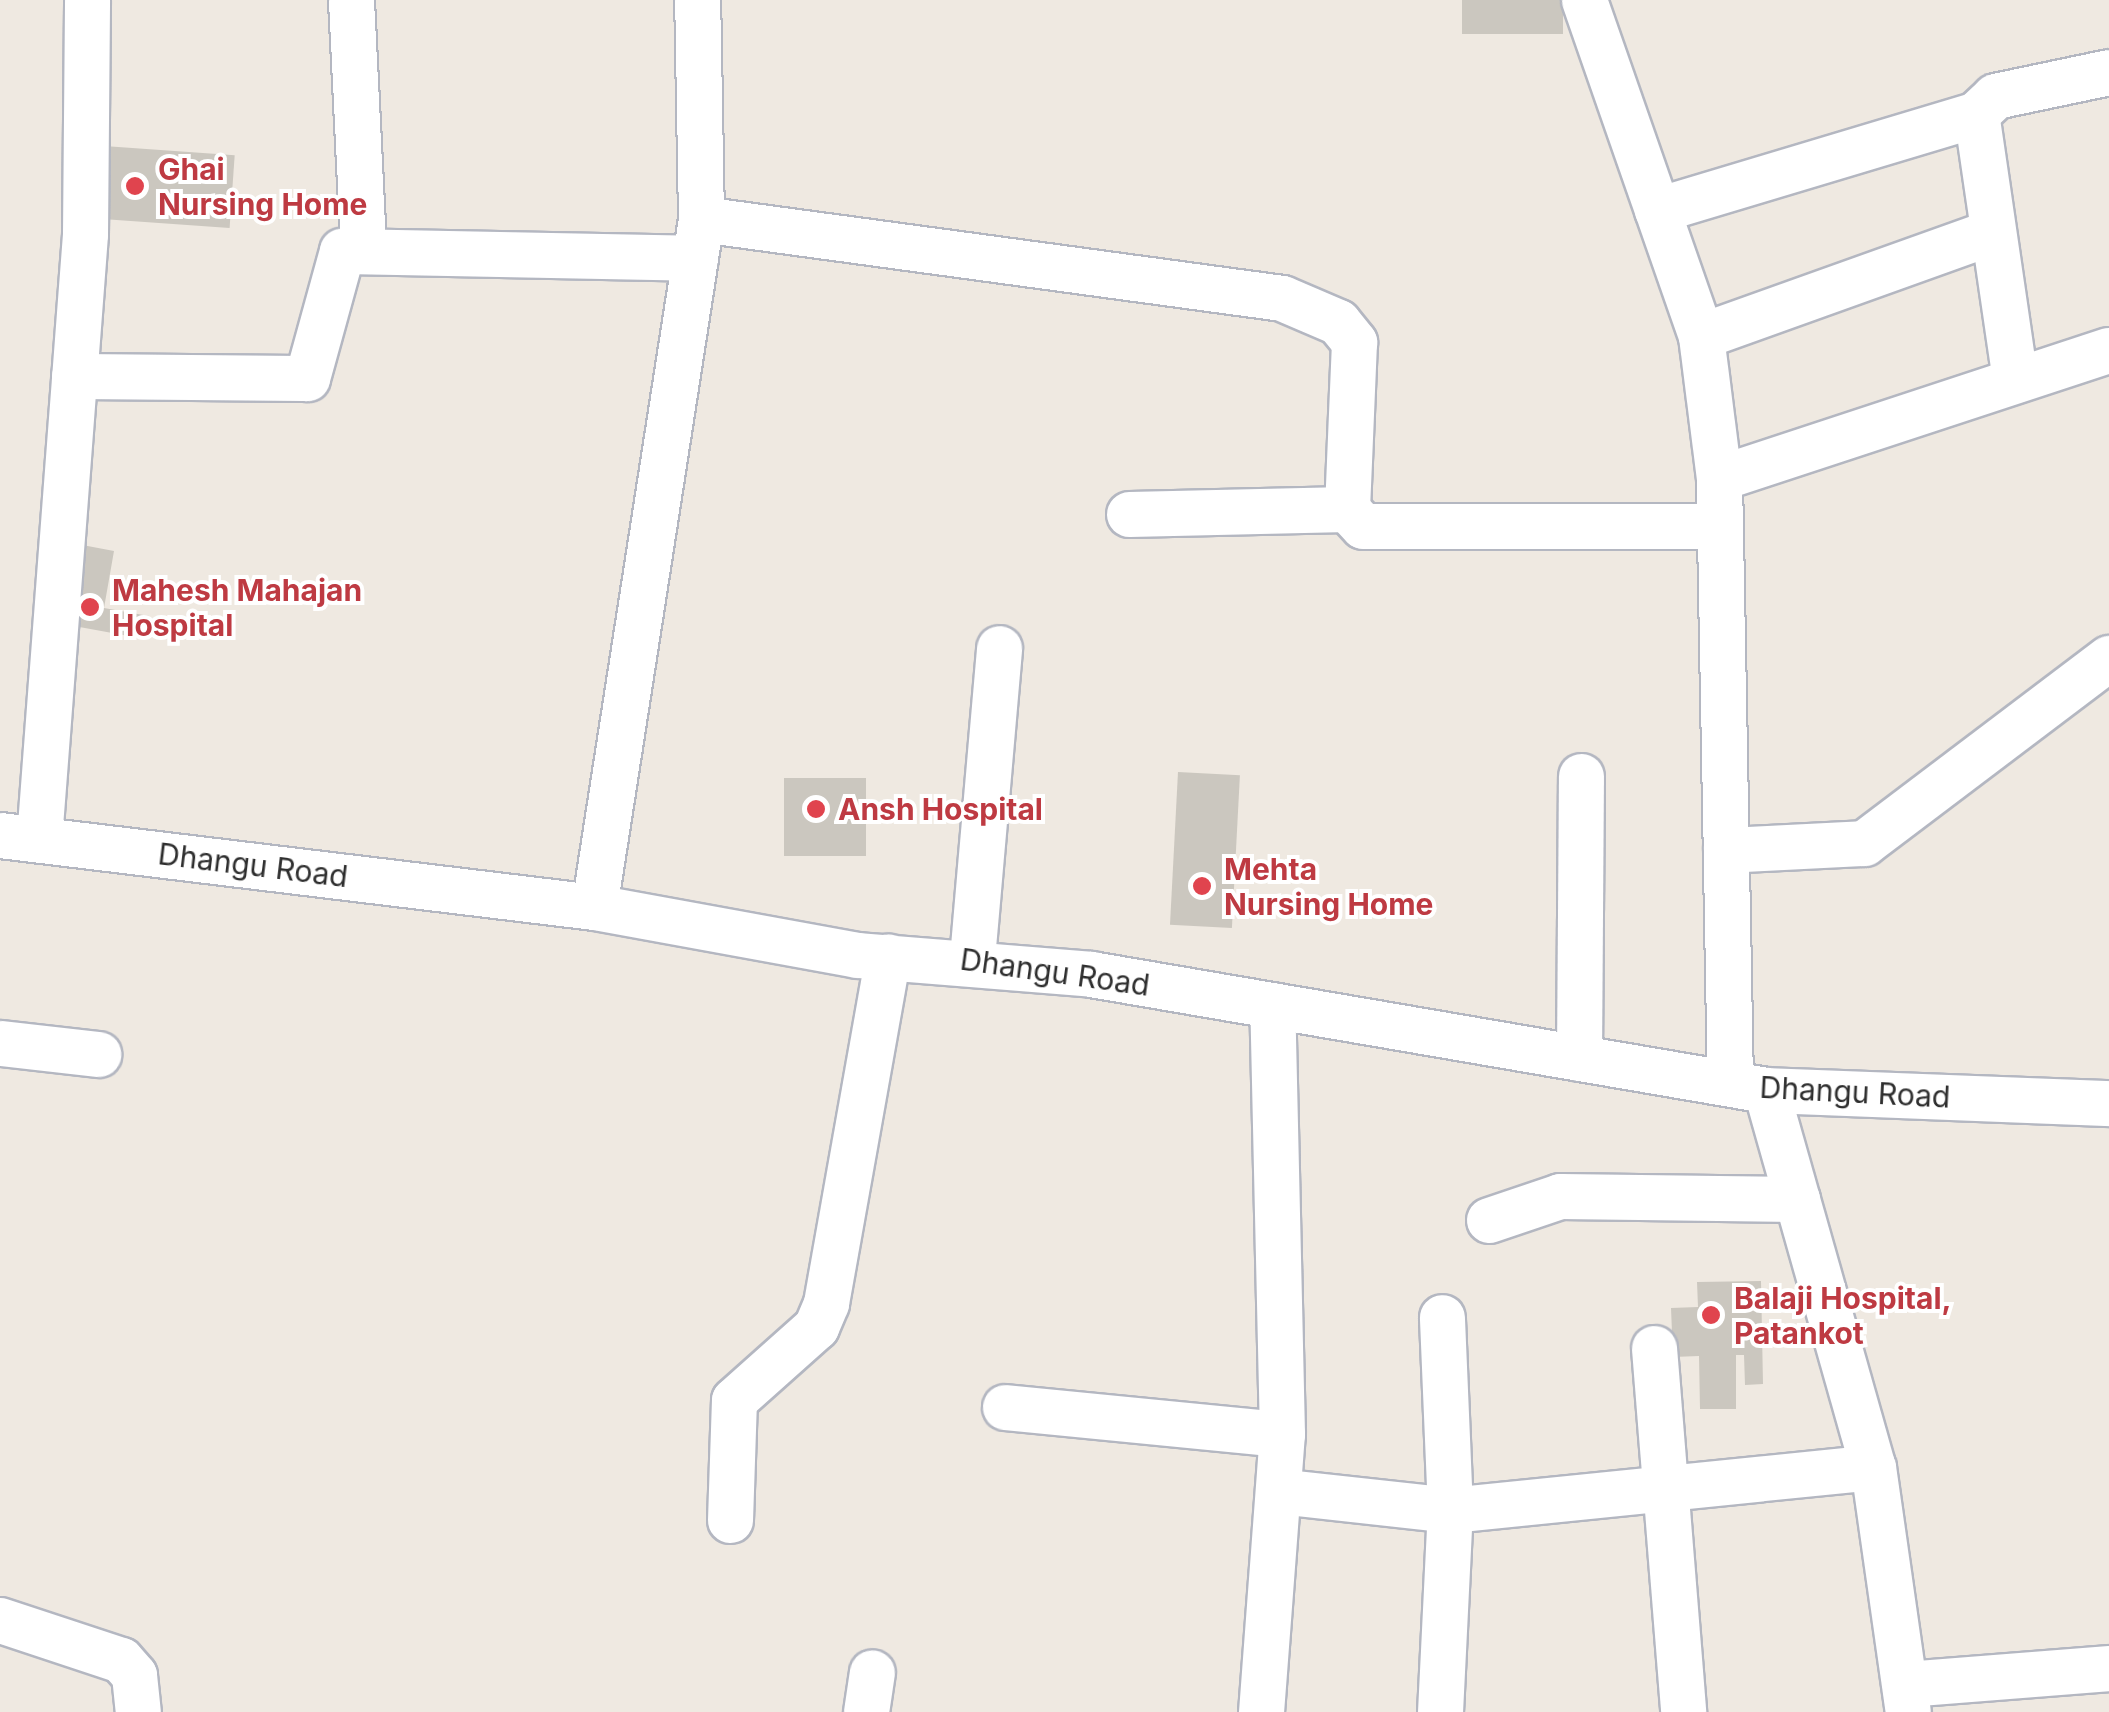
<!DOCTYPE html>
<style>
body{margin:0}
#map{position:relative;width:2109px;height:1712px;overflow:hidden;background:#efe9e1;font-family:Inter,sans-serif}
div>[style]{position:absolute}
[style*='--x']{left:calc(var(--x)*1px);top:calc(var(--y)*1px);width:calc(var(--w)*1px);rotate:calc(var(--a)*1deg)}
.building>*{inset:0;background:#cbc7bf;transform-origin:0 0}
.roads{filter:drop-shadow(2px 0 #b4b7c1) drop-shadow(-2px 0 #b4b7c1) drop-shadow(0 2px #b4b7c1) drop-shadow(0 -2px #b4b7c1)}
.minor>*{height:45px;margin:-22.5px;padding:0 22.5px;transform-origin:22.5px;border-radius:22.5px;background:#fff}
.dots>*{width:28px;height:28px;translate:-50% -50%;box-sizing:border-box;border:5px solid #fff;border-radius:50%}
span{translate:-50% -50%;white-space:nowrap;text-align:center;line-height:1.15;-webkit-text-stroke:8px #fff;paint-order:stroke}
.health-label{font-size:30px;color:#be3a42;font-weight:700}
.left{translate:0 -50%;text-align:left}
.street-label{font-size:30px;color:#2e2e2e}
</style>
<div id="map">
<div class="building">
<div style="left:1462px;top:0;width:101px;height:34px"></div>
<div style="left:104px;top:146px;width:131px;height:73px;rotate:4deg"></div>
<div style="clip-path:polygon(77px 544px,114px 551px,104px 608px,149px 616px,145px 639px,63px 624px)"></div>
<div style="left:1178px;top:772px;width:62px;height:153px;rotate:3deg"></div>
<div style="left:784px;top:778px;width:82px;height:78px"></div>
<div style="clip-path:polygon(1761px 1281px,1763px 1384px,1745px 1385px,1744px 1355px,1736px 1355px,1736px 1409px,1700px 1409px,1699px 1356px,1673px 1357px,1671px 1308px,1698px 1307px,1697px 1282px)"></div>
</div>
<div class="roads">
<div class="minor">
<div style="--x:351;--y:0;--w:248;--a:87.2"></div>
<div style="--x:1584;--y:0;--w:356;--a:70.8"></div>
<div style="--x:1701;--y:336;--w:143;--a:82.8"></div>
<div style="--x:1719;--y:478;--w:605;--a:88.96"></div>
<div style="--x:1657;--y:210;--w:333;--a:-16.7"></div>
<div style="--x:701;--y:219;--w:586;--a:7.74"></div>
<div style="--x:1282;--y:298;--w:61;--a:23.2"></div>
<div style="--x:1338;--y:322;--w:26;--a:51"></div>
<div style="--x:1354;--y:342;--w:167;--a:92.4"></div>
<div style="--x:1701;--y:336;--w:306;--a:-19.7"></div>
<div style="--x:74;--y:376;--w:233;--a:0.5"></div>
<div style="--x:307;--y:378;--w:132;--a:-74.6"></div>
<div style="--x:342;--y:251;--w:353;--a:1.1"></div>
<div style="--x:2015;--y:380;--w:269;--a:-98.3"></div>
<div style="--x:1976;--y:114;--w:26;--a:-43"></div>
<div style="--x:1995;--y:96;--w:116;--a:-11.9"></div>
<div style="--x:1719;--y:478;--w:410;--a:-18.2"></div>
<div style="--x:1129;--y:514;--w:218;--a:-1.3"></div>
<div style="--x:1347;--y:509;--w:23;--a:47"></div>
<div style="--x:1363;--y:526;--w:356;--a:0"></div>
<div style="--x:0;--y:835;--w:598;--a:6.91"></div>
<div style="--x:594;--y:907;--w:267;--a:10.3"></div>
<div style="--x:857;--y:955;--w:235;--a:4.6"></div>
<div style="--x:1091;--y:974;--w:685;--a:9.75"></div>
<div style="--x:1766;--y:1090;--w:343;--a:2.2"></div>
<div style="--x:39;--y:839;--w:607;--a:-85.65"></div>
<div style="--x:85;--y:234;--w:234;--a:-89.5"></div>
<div style="--x:1726;--y:850;--w:138;--a:-2.9"></div>
<div style="--x:1864;--y:843;--w:307;--a:-37.1"></div>
<div style="--x:594;--y:907;--w:696;--a:-81.16"></div>
<div style="--x:701;--y:219;--w:219;--a:-91"></div>
<div style="--x:972;--y:958;--w:311;--a:-85"></div>
<div style="--x:0;--y:1043;--w:99;--a:6.4"></div>
<div style="--x:1579;--y:1058;--w:282;--a:-89.6"></div>
<div style="--x:1766;--y:1090;--w:392;--a:74.2"></div>
<div style="--x:1873;--y:1467;--w:247;--a:81.9"></div>
<div style="--x:1489;--y:1220;--w:75;--a:-18.7"></div>
<div style="--x:1560;--y:1196;--w:237;--a:0.7"></div>
<div style="--x:1654;--y:1348;--w:365;--a:85.4"></div>
<div style="--x:1005;--y:1407;--w:278;--a:5.6"></div>
<div style="--x:1278;--y:1491;--w:173;--a:6.3"></div>
<div style="--x:1450;--y:1510;--w:425;--a:-5.8"></div>
<div style="--x:730;--y:1520;--w:120;--a:-88.1"></div>
<div style="--x:734;--y:1400;--w:110;--a:-41.7"></div>
<div style="--x:816;--y:1327;--w:26;--a:-67"></div>
<div style="--x:826;--y:1303;--w:352;--a:-79.9"></div>
<div style="--x:0;--y:1620;--w:127;--a:18.3"></div>
<div style="--x:121;--y:1660;--w:20;--a:49"></div>
<div style="--x:134;--y:1675;--w:37;--a:84"></div>
<div style="--x:1906;--y:1684;--w:204;--a:-4.5"></div>
<div style="--x:866;--y:1712;--w:40;--a:-81.5"></div>
<div style="--x:1261;--y:1712;--w:279;--a:-85.7"></div>
<div style="--x:1282;--y:1434;--w:429;--a:-91.3"></div>
<div style="--x:1440;--y:1712;--w:202;--a:-87.2"></div>
<div style="--x:1450;--y:1510;--w:193;--a:-92.4"></div>
</div>
</div>
<div class="dots">
<div style="left:135px;top:186px;background:#e0444e"></div>
<div style="left:90px;top:607px;background:#e0444e"></div>
<div style="left:816px;top:809px;background:#e0444e"></div>
<div style="left:1202px;top:886px;background:#e0444e"></div>
<div style="left:1711px;top:1315px;background:#e0444e"></div>
</div>
<div class="health-label">
<span class="left" style="left:158px;top:186px">Ghai<br>Nursing Home</span>
<span class="left" style="left:112px;top:607px">Mahesh Mahajan<br>Hospital</span>
<span class="left" style="left:838px;top:809px">Ansh Hospital</span>
<span class="left" style="left:1224px;top:886px">Mehta<br>Nursing Home</span>
<span class="left" style="left:1734px;top:1315px">Balaji Hospital,<br>Patankot</span>
</div>
<div class="street-label">
<span style="left:253px;top:865px;rotate:7deg">Dhangu Road</span>
<span style="left:1055px;top:972px;rotate:8deg">Dhangu Road</span>
<span style="left:1855px;top:1092px;rotate:3deg">Dhangu Road</span>
</div>
</div>
